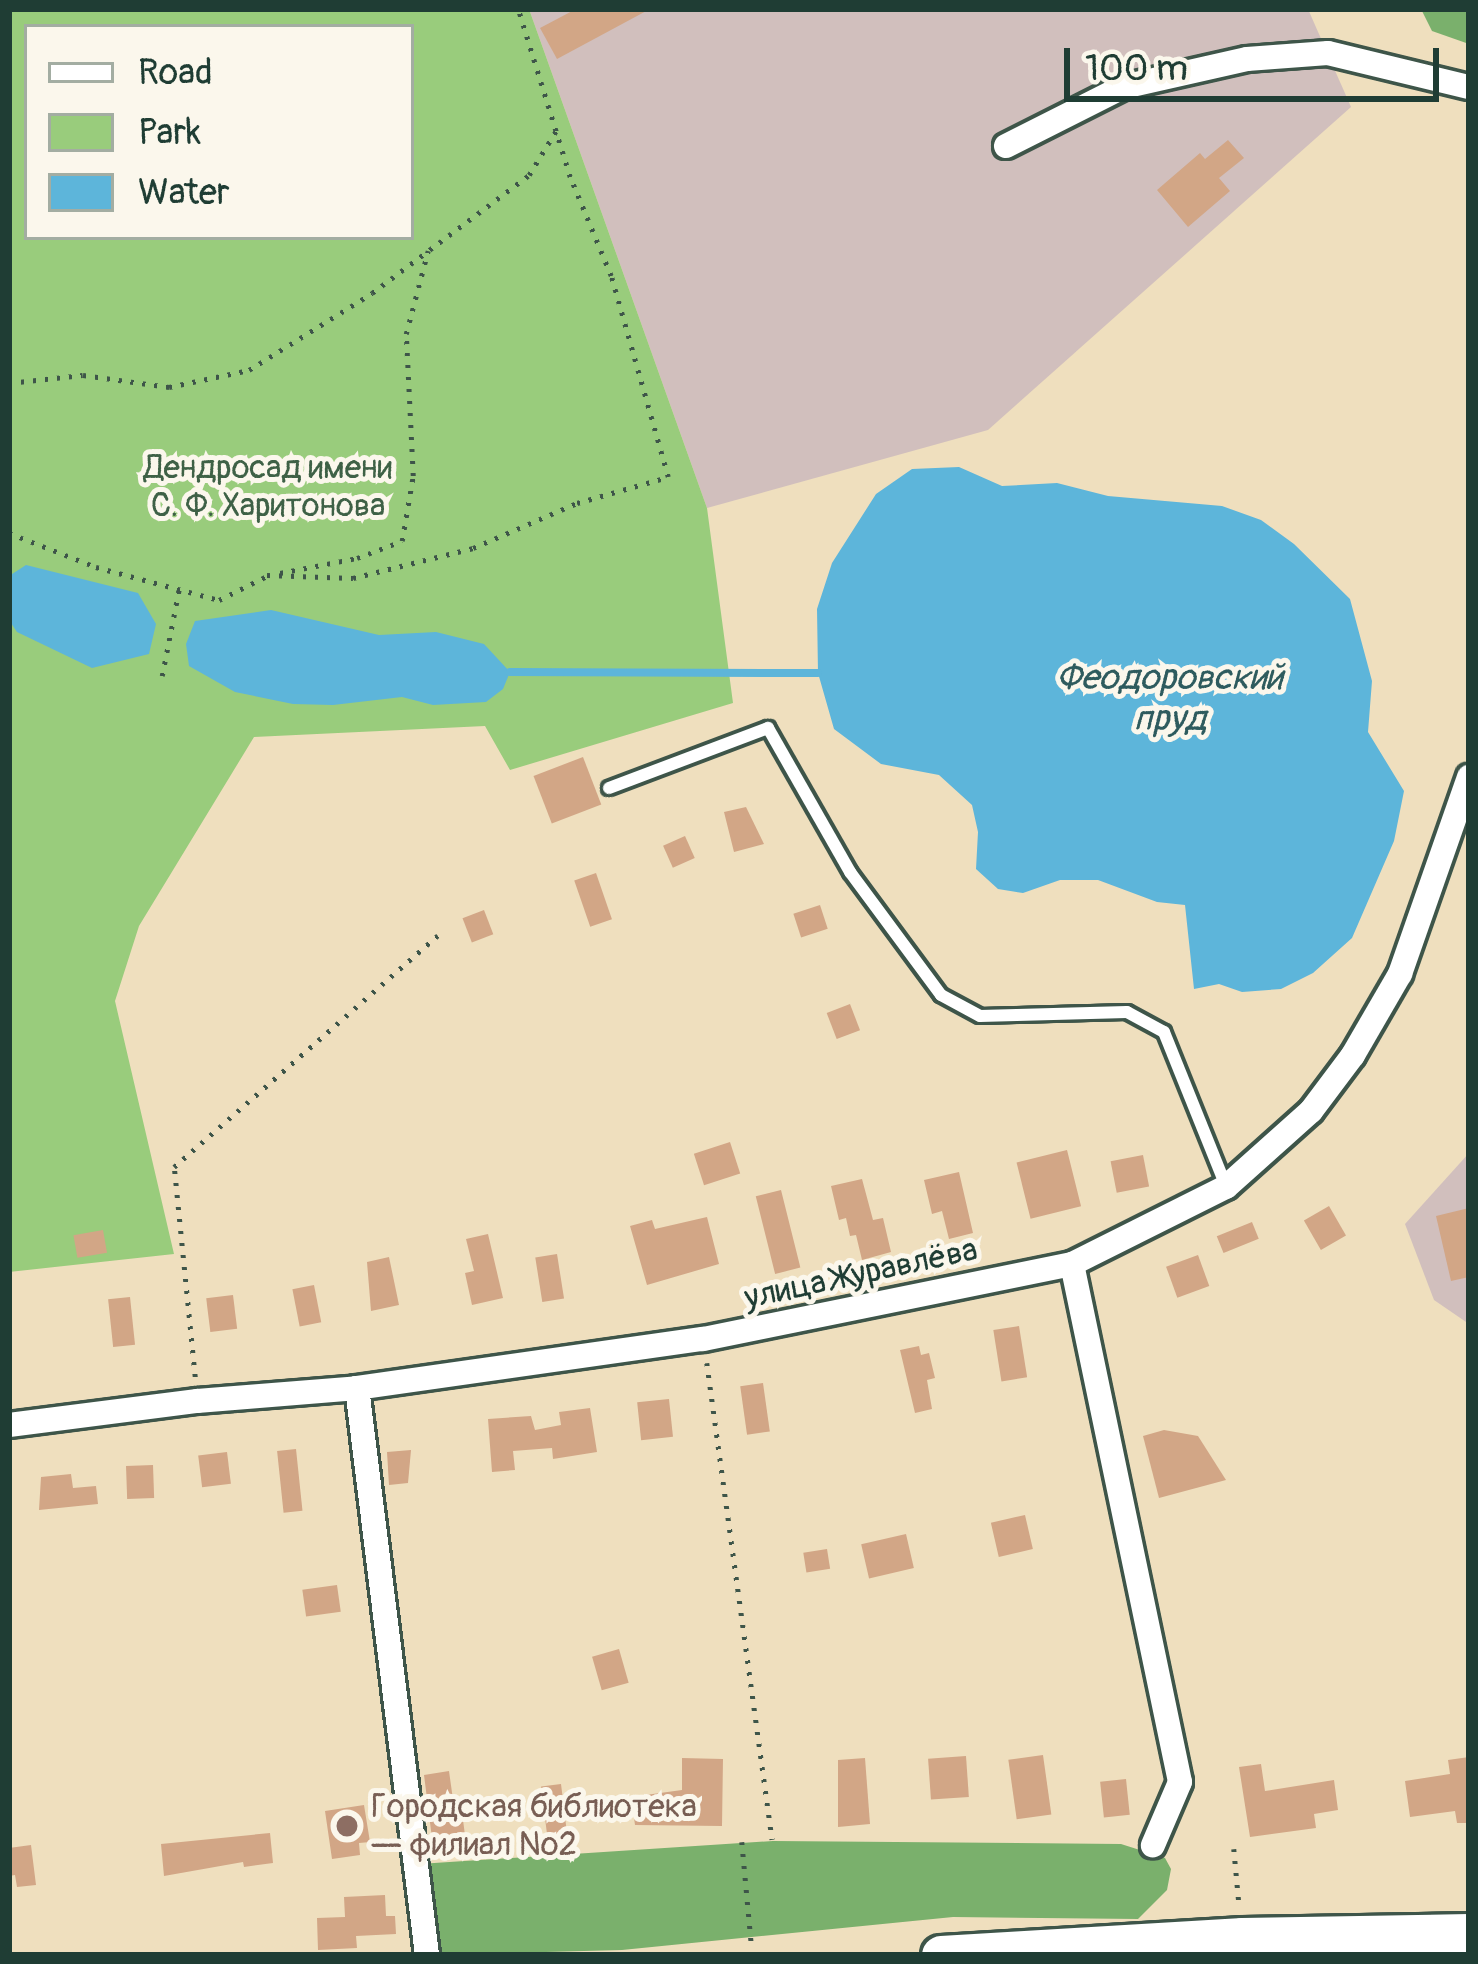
<!DOCTYPE html>
<meta charset="utf-8">
<style>
body{margin:0}
#map{position:relative;width:1478px;height:1964px;overflow:hidden;background:#efdfbe;font-family:Pangolin,sans-serif}
div>[style]{position:absolute}
[style*='--x']{left:calc(var(--x)*1px);top:calc(var(--y)*1px);width:calc(var(--w)*1px);rotate:calc(var(--a)*1deg)}
.industrial>*{inset:0;background:#d1bfbd}
.green>*{inset:0;background:#99cc7c}
.forest>*{inset:0;background:#7ab06c}
.water>*{inset:0;background:#5db5da}
.stream>*{height:8px;margin:-4px;padding:0 4px;transform-origin:4px;border-radius:4px;background:#5db5da}
.building>*{inset:0;background:#d2a686;transform-origin:0 0}
.path>*{height:4.5px;margin-top:-2.25px;transform-origin:0;background:repeating-linear-gradient(90deg,#3e5549 0 3px,transparent 0 12px)}
.roads{filter:drop-shadow(3px 0 #3e5549) drop-shadow(-3px 0 #3e5549) drop-shadow(0 3px #3e5549) drop-shadow(0 -3px #3e5549)}
.lane>*{height:12px;margin:-6px;padding:0 6px;transform-origin:6px;border-radius:6px;background:#fff}
.street>*{height:24px;margin:-12px;padding:0 12px;transform-origin:12px;border-radius:12px;background:#fff}
.primary>*{height:39px;margin:-19.5px;padding:0 19.5px;transform-origin:19.5px;border-radius:19.5px;background:#fff}
.dots>*{width:33px;height:33px;translate:-50% -50%;box-sizing:border-box;border:6px solid #fbf7ec;border-radius:50%}
span{translate:-50% -50%;white-space:nowrap;text-align:center;line-height:1.15;-webkit-text-stroke:10px #fbf7ec;paint-order:stroke}
.park-label{font-size:33px;color:#3e6146}
.street-label{font-size:33px;color:#1f3d34}
.education-label{font-size:33px;color:#785e54}
.left{translate:0 -50%;text-align:left}
.water-label{font-size:36px;color:#2e5b5e;font-style:italic}
.frame{position:absolute;inset:0;border:12px solid #1f3d34;pointer-events:none}
.legend{position:absolute;left:24px;top:24px;width:390px;height:216px;box-sizing:border-box;background:#fbf7ec;border:3px solid #a3ada2;margin:0;padding:15px 21px;list-style:none;font-size:36px;color:#1f3d34}
.legend li{display:flex;align-items:center;gap:24px;height:60px}
.legend b{width:60px;border:3px solid #a3ada2}
.scale{position:absolute;left:1064px;top:48px;width:375px;height:54px;box-sizing:border-box;border:6px solid #1f3d34;border-top:0;padding-left:15px;font-size:36px;line-height:42px;white-space:nowrap;color:#1f3d34;-webkit-text-stroke:9px #fbf7ec;paint-order:stroke}
</style>
<div id="map">
<div class="industrial">
<div style="clip-path:polygon(529px 9px,1308px 9px,1351px 107px,988px 430px,707px 508px)"></div>
<div style="clip-path:polygon(1469px 1153px,1469px 1324px,1434px 1300px,1405px 1224px)"></div>
</div>
<div class="green">
<div style="clip-path:polygon(evenodd,9px 9px,529px 9px,707px 508px,733px 703px,510px 770px,485px 726px,254px 737px,139px 926px,115px 1001px,174px 1254px,9px 1272px,9px 9px,27px 27px,411px 27px,411px 237px,27px 237px,27px 27px)"></div>
</div>
<div class="forest">
<div style="clip-path:polygon(1421px 9px,1469px 9px,1469px 44px,1432px 31px)"></div>
<div style="clip-path:polygon(773px 1841px,1121px 1844px,1165px 1858px,1171px 1869px,1167px 1890px,1138px 1919px,953px 1917px,622px 1950px,436px 1955px,419px 1864px)"></div>
</div>
<div class="water">
<div style="clip-path:polygon(959px 467px,1002px 486px,1057px 483px,1108px 496px,1222px 506px,1261px 520px,1294px 544px,1350px 599px,1372px 681px,1368px 732px,1404px 791px,1394px 841px,1352px 938px,1313px 973px,1281px 989px,1242px 992px,1219px 984px,1194px 989px,1185px 905px,1157px 902px,1098px 880px,1060px 880px,1023px 893px,998px 889px,976px 869px,978px 832px,972px 805px,939px 775px,881px 764px,834px 729px,818px 673px,817px 609px,832px 563px,876px 494px,912px 469px)"></div>
<div style="clip-path:polygon(26px 565px,138px 593px,156px 624px,149px 654px,92px 668px,17px 632px,9px 620px,9px 576px)"></div>
<div style="clip-path:polygon(271px 610px,379px 635px,436px 632px,484px 644px,510px 672px,503px 689px,486px 702px,433px 705px,402px 697px,333px 705px,293px 704px,235px 692px,189px 666px,186px 644px,195px 621px)"></div>
</div>
<div class="stream">
<div style="--x:510;--y:672;--w:308;--a:0.2"></div>
</div>
<div class="building">
<div style="clip-path:polygon(576px 9px,650px 9px,557px 59px,540px 28px)"></div>
<div style="clip-path:polygon(1228px 140px,1244px 158px,1219px 178px,1230px 191px,1188px 227px,1157px 190px,1200px 153px,1205px 159px)"></div>
<div style="left:583px;top:757px;width:51px;height:53px;rotate:69deg"></div>
<div style="clip-path:polygon(746px 807px,764px 844px,734px 852px,724px 812px)"></div>
<div style="left:685px;top:836px;width:24px;height:24px;rotate:66deg"></div>
<div style="left:596px;top:873px;width:49px;height:23px;rotate:71deg"></div>
<div style="left:820px;top:905px;width:25px;height:28px;rotate:72deg"></div>
<div style="left:484px;top:910px;width:26px;height:23px;rotate:69deg"></div>
<div style="left:850px;top:1004px;width:28px;height:25px;rotate:69deg"></div>
<div style="left:730px;top:1142px;width:33px;height:38px;rotate:72deg"></div>
<div style="left:1067px;top:1150px;width:58px;height:52px;rotate:76deg"></div>
<div style="left:1143px;top:1155px;width:32px;height:33px;rotate:79deg"></div>
<div style="clip-path:polygon(959px 1172px,973px 1233px,949px 1239px,942px 1211px,932px 1214px,924px 1180px)"></div>
<div style="clip-path:polygon(862px 1179px,873px 1220px,883px 1218px,891px 1252px,862px 1260px,856px 1235px,850px 1236px,846px 1218px,839px 1220px,831px 1186px)"></div>
<div style="left:781px;top:1190px;width:80px;height:26px;rotate:76deg"></div>
<div style="left:1329px;top:1206px;width:34px;height:29px;rotate:60deg"></div>
<div style="clip-path:polygon(1469px 1208px,1469px 1277px,1451px 1281px,1436px 1216px)"></div>
<div style="clip-path:polygon(707px 1217px,719px 1264px,647px 1285px,630px 1226px,652px 1220px,655px 1229px)"></div>
<div style="left:1252px;top:1222px;width:18px;height:38px;rotate:68deg"></div>
<div style="left:103px;top:1230px;width:23px;height:30px;rotate:80deg"></div>
<div style="clip-path:polygon(488px 1234px,503px 1298px,472px 1305px,465px 1273px,474px 1271px,466px 1239px)"></div>
<div style="left:557px;top:1254px;width:45px;height:22px;rotate:81deg"></div>
<div style="left:1198px;top:1255px;width:33px;height:34px;rotate:70deg"></div>
<div style="clip-path:polygon(389px 1257px,399px 1305px,371px 1311px,367px 1262px)"></div>
<div style="left:314px;top:1285px;width:38px;height:22px;rotate:79deg"></div>
<div style="left:233px;top:1295px;width:34px;height:27px;rotate:83deg"></div>
<div style="left:130px;top:1297px;width:48px;height:22px;rotate:84deg"></div>
<div style="left:1019px;top:1326px;width:52px;height:26px;rotate:81deg"></div>
<div style="clip-path:polygon(919px 1346px,921px 1355px,929px 1353px,935px 1378px,927px 1380px,932px 1409px,915px 1413px,900px 1350px)"></div>
<div style="left:763px;top:1383px;width:49px;height:23px;rotate:82deg"></div>
<div style="left:669px;top:1399px;width:38px;height:32px;rotate:84deg"></div>
<div style="clip-path:polygon(590px 1408px,597px 1452px,553px 1459px,552px 1448px,513px 1451px,515px 1470px,492px 1472px,488px 1419px,531px 1416px,535px 1430px,561px 1425px,559px 1412px)"></div>
<div style="clip-path:polygon(1164px 1430px,1198px 1436px,1226px 1480px,1159px 1498px,1143px 1436px)"></div>
<div style="left:296px;top:1449px;width:62px;height:19px;rotate:84deg"></div>
<div style="clip-path:polygon(411px 1450px,408px 1483px,389px 1485px,387px 1452px)"></div>
<div style="left:227px;top:1452px;width:32px;height:29px;rotate:83deg"></div>
<div style="left:153px;top:1465px;width:33px;height:27px;rotate:88deg"></div>
<div style="clip-path:polygon(71px 1474px,73px 1488px,96px 1486px,98px 1504px,39px 1510px,41px 1477px)"></div>
<div style="left:1025px;top:1515px;width:35px;height:35px;rotate:77deg"></div>
<div style="left:906px;top:1534px;width:35px;height:46px;rotate:77deg"></div>
<div style="left:827px;top:1549px;width:20px;height:24px;rotate:81deg"></div>
<div style="left:337px;top:1585px;width:27px;height:35px;rotate:82deg"></div>
<div style="left:619px;top:1649px;width:35px;height:28px;rotate:74deg"></div>
<div style="left:1043px;top:1755px;width:60px;height:35px;rotate:82deg"></div>
<div style="left:966px;top:1756px;width:41px;height:38px;rotate:86deg"></div>
<div style="clip-path:polygon(1469px 1757px,1469px 1823px,1457px 1823px,1455px 1811px,1410px 1817px,1405px 1781px,1450px 1774px,1448px 1760px)"></div>
<div style="clip-path:polygon(682px 1758px,723px 1759px,722px 1826px,635px 1825px,631px 1797px,682px 1790px)"></div>
<div style="clip-path:polygon(865px 1758px,870px 1824px,838px 1827px,838px 1760px)"></div>
<div style="clip-path:polygon(1261px 1764px,1265px 1791px,1334px 1780px,1338px 1810px,1314px 1814px,1316px 1828px,1250px 1837px,1239px 1767px)"></div>
<div style="clip-path:polygon(449px 1771px,456px 1821px,463px 1820px,467px 1850px,434px 1854px,424px 1775px)"></div>
<div style="left:1126px;top:1779px;width:36px;height:26px;rotate:84deg"></div>
<div style="left:561px;top:1784px;width:49px;height:20px;rotate:83deg"></div>
<div style="clip-path:polygon(364px 1805px,370px 1842px,359px 1843px,360px 1855px,332px 1859px,325px 1811px)"></div>
<div style="clip-path:polygon(270px 1833px,273px 1863px,244px 1867px,243px 1862px,164px 1876px,161px 1844px)"></div>
<div style="clip-path:polygon(31px 1845px,36px 1885px,17px 1887px,15px 1875px,9px 1876px,9px 1848px)"></div>
<div style="clip-path:polygon(385px 1895px,386px 1916px,379px 1916px,395px 1916px,396px 1934px,356px 1936px,357px 1948px,318px 1950px,317px 1918px,345px 1917px,344px 1897px)"></div>
</div>
<div class="path">
<div style="--x:9;--y:383;--w:74;--a:-6.2"></div>
<div style="--x:83;--y:375;--w:87;--a:7.9"></div>
<div style="--x:169;--y:387;--w:82;--a:-12"></div>
<div style="--x:249;--y:370;--w:145;--a:-32"></div>
<div style="--x:372;--y:293;--w:196;--a:-36.9"></div>
<div style="--x:529;--y:175;--w:52;--a:-58.5"></div>
<div style="--x:9;--y:533;--w:93;--a:21.3"></div>
<div style="--x:96;--y:567;--w:127;--a:15"></div>
<div style="--x:219;--y:600;--w:56;--a:-26.6"></div>
<div style="--x:280;--y:573;--w:78;--a:-11"></div>
<div style="--x:357;--y:558;--w:48;--a:-20.7"></div>
<div style="--x:402;--y:541;--w:66;--a:-80.4"></div>
<div style="--x:413;--y:476;--w:142;--a:-92.8"></div>
<div style="--x:406;--y:334;--w:86;--a:-75.2"></div>
<div style="--x:267;--y:575;--w:86;--a:2"></div>
<div style="--x:353;--y:578;--w:124;--a:-14"></div>
<div style="--x:473;--y:548;--w:113;--a:-23.4"></div>
<div style="--x:577;--y:503;--w:95;--a:-15.9"></div>
<div style="--x:668;--y:477;--w:209;--a:-105.8"></div>
<div style="--x:611;--y:276;--w:107;--a:-112.5"></div>
<div style="--x:570;--y:177;--w:176;--a:-107.2"></div>
<div style="--x:162;--y:676;--w:89;--a:-78.9"></div>
<div style="--x:707;--y:1363;--w:481;--a:82.2"></div>
<div style="--x:195;--y:1377;--w:211;--a:-95.7"></div>
<div style="--x:174;--y:1167;--w:351;--a:-41.3"></div>
<div style="--x:742;--y:1842;--w:108;--a:84.7"></div>
<div style="--x:1234;--y:1849;--w:54;--a:84.7"></div>
</div>
<div class="roads">
<div class="lane">
<div style="--x:609;--y:788;--w:170;--a:-20.7"></div>
<div style="--x:768;--y:728;--w:166;--a:60.3"></div>
<div style="--x:850;--y:872;--w:153;--a:53.5"></div>
<div style="--x:941;--y:995;--w:44;--a:28.3"></div>
<div style="--x:980;--y:1016;--w:147;--a:-1.6"></div>
<div style="--x:1127;--y:1012;--w:42;--a:28.4"></div>
<div style="--x:1164;--y:1032;--w:166;--a:68.1"></div>
</div>
<div class="street">
<div style="--x:1006;--y:146;--w:131;--a:-26.8"></div>
<div style="--x:1123;--y:87;--w:127;--a:-12.7"></div>
<div style="--x:1247;--y:59;--w:81;--a:-4.2"></div>
<div style="--x:1328;--y:53;--w:145;--a:13.6"></div>
<div style="--x:1072;--y:1264;--w:529;--a:78.22"></div>
<div style="--x:1180;--y:1782;--w:69;--a:113.2"></div>
<div style="--x:357;--y:1388;--w:571;--a:82.96"></div>
<div style="--x:9;--y:1425;--w:190;--a:-7.3"></div>
<div style="--x:197;--y:1401;--w:161;--a:-4.6"></div>
<div style="--x:357;--y:1388;--w:349;--a:-8.1"></div>
<div style="--x:703;--y:1339;--w:377;--a:-11.5"></div>
<div style="--x:1072;--y:1264;--w:172;--a:-26.6"></div>
<div style="--x:1226;--y:1187;--w:114;--a:-41.8"></div>
<div style="--x:1311;--y:1111;--w:70;--a:-53.1"></div>
<div style="--x:1353;--y:1055;--w:94;--a:-59.9"></div>
<div style="--x:1400;--y:974;--w:209;--a:-70.7"></div>
</div>
<div class="primary">
<div style="--x:941;--y:1955;--w:302;--a:-3.4"></div>
<div style="--x:1242;--y:1937;--w:227;--a:-1"></div>
</div>
</div>
<div class="dots">
<div style="left:347px;top:1826px;background:#8d6e63"></div>
</div>
<div class="park-label">
<span style="left:268px;top:487px">Дендросад имени<br>С. Ф. Харитонова</span>
</div>
<div class="street-label">
<span style="left:861px;top:1274px;rotate:-12deg">улица Журавлёва</span>
</div>
<div class="education-label">
<span class="left" style="left:371px;top:1826px">Городская библиотека<br>— филиал №2</span>
</div>
<div class="water-label">
<span style="left:1170px;top:698px">Феодоровский<br>пруд</span>
</div>
<div class="frame"></div>
<ul class="legend">
<li><b style="height:15px;background:#fff"></b>Road</li>
<li><b style="height:33px;background:#99cc7c"></b>Park</li>
<li><b style="height:33px;background:#5db5da"></b>Water</li>
</ul>
<div class="scale">100 m</div>
</div>
